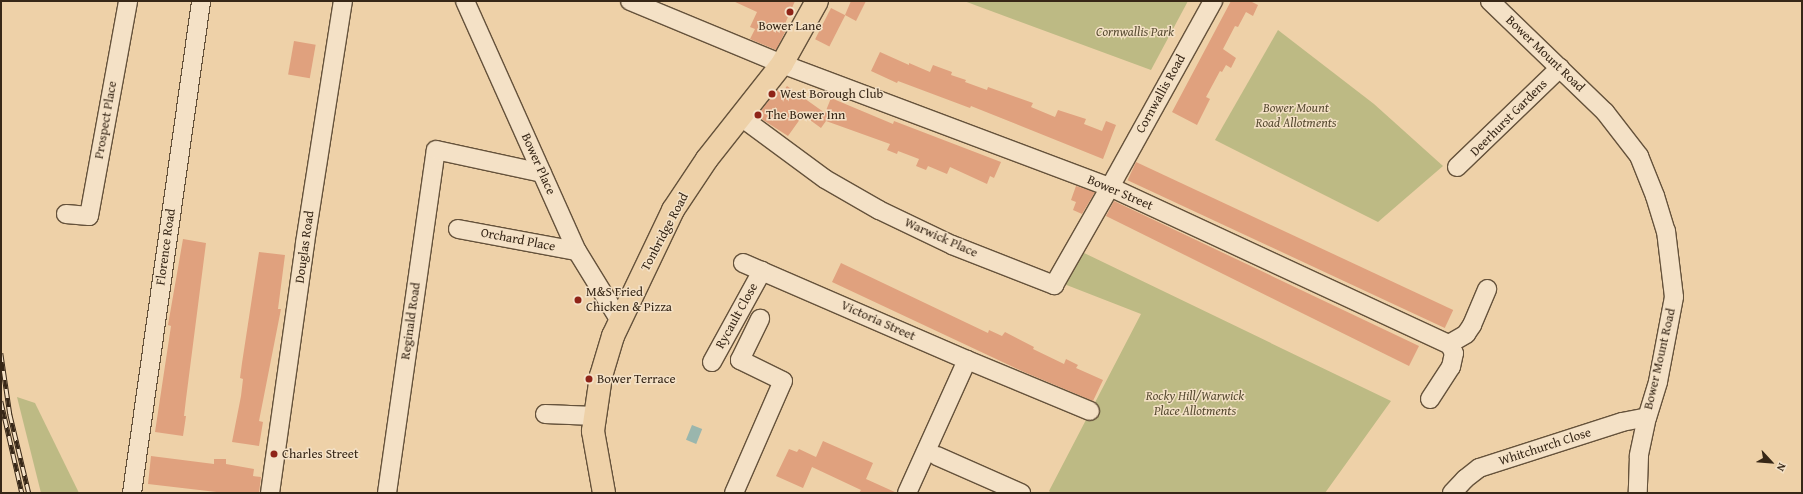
<!DOCTYPE html>
<style>
body{margin:0}
#map{position:relative;width:1803px;height:494px;overflow:hidden;background:#eed1a8;font-family:"Gentium Book Plus",serif}
div>[style]{position:absolute}
[style*='--x']{left:calc(var(--x)*1px);top:calc(var(--y)*1px);width:calc(var(--w)*1px);rotate:calc(var(--a)*1deg)}
.green>*{inset:0;background:#bdba84}
.water>*{inset:0;background:#9ab6ad;transform-origin:0 0}
.building>*{inset:0;background:#e0a17e;transform-origin:0 0}
.roads{filter:drop-shadow(1px 0 #65523b) drop-shadow(-1px 0 #65523b) drop-shadow(0 1px #65523b) drop-shadow(0 -1px #65523b)}
.minor>*{height:18px;margin:-9px;padding:0 9px;transform-origin:9px;border-radius:9px;background:#f4e1c6}
.major>*{height:22px;margin:-11px;padding:0 11px;transform-origin:11px;border-radius:11px;background:#eed1a8}
.rail>*{height:4.5px;margin-top:-2.25px;transform-origin:0;background:repeating-linear-gradient(90deg,#f4e1c6 0 9px,#372717 0 18px);box-sizing:border-box;border-block:1px solid #372717}
.dots>*{width:11px;height:11px;translate:-50% -50%;box-sizing:border-box;border:2px solid #f4e1c6;border-radius:50%}
span{translate:-50% -50%;white-space:nowrap;text-align:center;line-height:1.15;-webkit-text-stroke:3px #f4e1c6;paint-order:stroke}
.poi-label{font-size:13px;color:#372717}
.left{translate:0 -50%;text-align:left}
.park-label{font-size:13px;color:#584c32;font-style:italic}
.street-label{font-size:13px;color:#372717}
.frame{position:absolute;inset:0;border:2px solid #372717;pointer-events:none}
.north{position:absolute;left:1751px;top:442px;width:40px;height:40px;-webkit-text-stroke:3px #f4e1c6;paint-order:stroke;rotate:116deg;font-size:11px;font-weight:700;line-height:16px;text-align:center;color:#372717}
.north::after{content:'';display:block;margin:auto;width:14px;height:18px;background:#372717;clip-path:polygon(50% 0,100% 100%,50% 72%,0 100%)}
</style>
<div id="map">
<div class="green">
<div style="clip-path:polygon(964px 1px,1188px 1px,1151px 70px)"></div>
<div style="clip-path:polygon(1278px 30px,1374px 104px,1443px 166px,1378px 222px,1215px 140px)"></div>
<div style="clip-path:polygon(1080px 251px,1391px 401px,1325px 493px,1051px 493px,1049px 491px,1141px 314px,1064px 284px)"></div>
<div style="clip-path:polygon(17px 397px,35px 403px,79px 493px,41px 493px)"></div>
</div>
<div class="water">
<div style="left:692px;top:425px;width:11px;height:16px;rotate:22deg"></div>
</div>
<div class="building">
<div style="clip-path:polygon(733px 1px,795px 1px,784px 26px,787px 28px,776px 50px,750px 39px,755px 29px,750px 27px,757px 12px)"></div>
<div style="clip-path:polygon(851px 1px,866px 1px,856px 21px,845px 15px)"></div>
<div style="clip-path:polygon(1231px 1px,1250px 1px,1258px 5px,1253px 16px,1246px 12px,1238px 27px,1235px 26px,1223px 49px,1236px 58px,1231px 68px,1226px 65px,1222px 72px,1220px 71px,1206px 97px,1210px 99px,1197px 125px,1172px 112px)"></div>
<div style="left:831px;top:8px;width:16px;height:35px;rotate:27deg"></div>
<div style="left:294px;top:41px;width:22px;height:34px;rotate:10deg"></div>
<div style="clip-path:polygon(880px 52px,909px 65px,909px 63px,930px 72px,933px 65px,952px 72px,951px 75px,966px 80px,965px 82px,987px 90px,988px 87px,1033px 103px,1031px 107px,1055px 117px,1058px 110px,1086px 119px,1084px 124px,1102px 131px,1106px 121px,1116px 125px,1103px 159px,971px 106px,970px 108px,898px 81px,897px 83px,871px 71px)"></div>
<div style="clip-path:polygon(787px 86px,825px 113px,831px 98px,893px 124px,894px 121px,1001px 162px,994px 178px,990px 176px,987px 184px,950px 167px,947px 174px,928px 166px,926px 170px,916px 166px,919px 159px,898px 151px,897px 154px,887px 150px,890px 144px,826px 121px,821px 128px,803px 115px,788px 136px,757px 116px,777px 90px,781px 93px)"></div>
<div style="left:1136px;top:162px;width:350px;height:20px;rotate:25deg"></div>
<div style="clip-path:polygon(1076px 186px,1095px 192px,1082px 214px,1073px 210px,1076px 202px,1071px 200px)"></div>
<div style="clip-path:polygon(1114px 201px,1419px 346px,1409px 366px,1106px 216px)"></div>
<div style="clip-path:polygon(183px 239px,206px 243px,186px 399px,184px 416px,186px 416px,183px 436px,155px 432px,171px 326px,168px 325px)"></div>
<div style="clip-path:polygon(259px 252px,285px 255px,278px 309px,281px 309px,259px 421px,263px 422px,259px 446px,232px 442px,241px 396px,243px 379px,240px 378px,242px 363px)"></div>
<div style="clip-path:polygon(841px 263px,988px 333px,989px 330px,1002px 336px,1005px 332px,1034px 347px,1033px 349px,1064px 364px,1066px 359px,1078px 365px,1076px 368px,1103px 380px,1093px 401px,1024px 372px,832px 282px)"></div>
<div style="clip-path:polygon(823px 441px,873px 463px,866px 479px,897px 493px,859px 493px,861px 490px,812px 467px,803px 488px,776px 476px,789px 449px,797px 452px,799px 449px,816px 457px)"></div>
<div style="clip-path:polygon(151px 456px,214px 464px,214px 459px,226px 459px,226px 464px,254px 469px,253px 476px,261px 477px,259px 493px,225px 493px,148px 484px)"></div>
</div>
<div class="roads">
<div class="minor">
<div style="--x:465;--y:1;--w:274;--a:65.9"></div>
<div style="--x:577;--y:251;--w:82;--a:58.4"></div>
<div style="--x:630;--y:1;--w:165;--a:22.5"></div>
<div style="--x:782;--y:64;--w:350;--a:20.6"></div>
<div style="--x:1110;--y:187;--w:374;--a:24.9"></div>
<div style="--x:1490;--y:1;--w:160;--a:44"></div>
<div style="--x:1605;--y:112;--w:56;--a:52.3"></div>
<div style="--x:1639;--y:156;--w:43;--a:68.2"></div>
<div style="--x:1655;--y:196;--w:37;--a:73"></div>
<div style="--x:1666;--y:231;--w:66;--a:83.1"></div>
<div style="--x:1674;--y:297;--w:86;--a:100.7"></div>
<div style="--x:1658;--y:382;--w:37;--a:107"></div>
<div style="--x:1647;--y:417;--w:40;--a:102"></div>
<div style="--x:1639;--y:456;--w:37;--a:92"></div>
<div style="--x:741;--y:117;--w:104;--a:36.4"></div>
<div style="--x:825;--y:179;--w:62;--a:29.9"></div>
<div style="--x:879;--y:210;--w:81;--a:25.6"></div>
<div style="--x:952;--y:245;--w:110;--a:21.4"></div>
<div style="--x:1054;--y:285;--w:113;--a:-60.3"></div>
<div style="--x:1110;--y:187;--w:213;--a:-61"></div>
<div style="--x:1457;--y:167;--w:143;--a:-43.9"></div>
<div style="--x:66;--y:214;--w:23;--a:5"></div>
<div style="--x:89;--y:216;--w:219;--a:-79.7"></div>
<div style="--x:458;--y:229;--w:121;--a:10.5"></div>
<div style="--x:743;--y:263;--w:244;--a:23.4"></div>
<div style="--x:967;--y:360;--w:133;--a:22.5"></div>
<div style="--x:712;--y:362;--w:104;--a:-61.2"></div>
<div style="--x:1430;--y:399;--w:38;--a:-57"></div>
<div style="--x:1451;--y:367;--w:14;--a:-78"></div>
<div style="--x:1454;--y:353;--w:10;--a:-119"></div>
<div style="--x:1449;--y:344;--w:20;--a:-30"></div>
<div style="--x:1466;--y:334;--w:11;--a:-56"></div>
<div style="--x:1472;--y:325;--w:39;--a:-67"></div>
<div style="--x:545;--y:414;--w:50;--a:2.3"></div>
<div style="--x:937;--y:456;--w:92;--a:23.8"></div>
<div style="--x:132;--y:493;--w:497;--a:-82"></div>
<div style="--x:270;--y:493;--w:252;--a:-82"></div>
<div style="--x:305;--y:243;--w:245;--a:-81.1"></div>
<div style="--x:387;--y:493;--w:346;--a:-81.9"></div>
<div style="--x:436;--y:150;--w:108;--a:12.2"></div>
<div style="--x:734;--y:493;--w:122;--a:-66.4"></div>
<div style="--x:783;--y:381;--w:48;--a:-154"></div>
<div style="--x:740;--y:360;--w:46;--a:-64"></div>
<div style="--x:907;--y:493;--w:146;--a:-65.7"></div>
<div style="--x:1452;--y:493;--w:19;--a:-47"></div>
<div style="--x:1465;--y:479;--w:18;--a:-38"></div>
<div style="--x:1479;--y:468;--w:150;--a:-17.8"></div>
<div style="--x:1622;--y:422;--w:25;--a:-11"></div>
</div>
<div class="major">
<div style="--x:604;--y:493;--w:63;--a:-100.1"></div>
<div style="--x:593;--y:431;--w:56;--a:-81.7"></div>
<div style="--x:601;--y:376;--w:42;--a:-73.3"></div>
<div style="--x:613;--y:336;--w:140;--a:-64.5"></div>
<div style="--x:673;--y:210;--w:61;--a:-56.3"></div>
<div style="--x:707;--y:159;--w:121;--a:-51.7"></div>
<div style="--x:782;--y:64;--w:72;--a:-60.9"></div>
</div>
</div>
<div class="rail">
<div style="--x:1;--y:353;--w:62;--a:81.6"></div>
<div style="--x:10;--y:414;--w:81;--a:76.5"></div>
<div style="--x:1;--y:401;--w:94;--a:77.1"></div>
</div>
<div class="dots">
<div style="left:790px;top:12px;background:#8f2418"></div>
<div style="left:772px;top:94px;background:#8f2418"></div>
<div style="left:758px;top:115px;background:#8f2418"></div>
<div style="left:578px;top:300px;background:#8f2418"></div>
<div style="left:589px;top:379px;background:#8f2418"></div>
<div style="left:274px;top:454px;background:#8f2418"></div>
</div>
<div class="poi-label">
<span style="left:790px;top:26px">Bower Lane</span>
<span class="left" style="left:780px;top:94px">West Borough Club</span>
<span class="left" style="left:766px;top:115px">The Bower Inn</span>
<span class="left" style="left:586px;top:300px">M&amp;S Fried<br>Chicken &amp; Pizza</span>
<span class="left" style="left:597px;top:379px">Bower Terrace</span>
<span class="left" style="left:282px;top:454px">Charles Street</span>
</div>
<div class="park-label">
<span style="left:1135px;top:32px">Cornwallis Park</span>
<span style="left:1296px;top:116px">Bower Mount<br>Road Allotments</span>
<span style="left:1195px;top:404px">Rocky Hill/Warwick<br>Place Allotments</span>
</div>
<div class="street-label">
<span style="left:1545px;top:54px;rotate:44deg">Bower Mount Road</span>
<span style="left:1161px;top:94px;rotate:-61deg">Cornwallis Road</span>
<span style="left:1509px;top:118px;rotate:-45deg">Deerhurst Gardens</span>
<span style="left:106px;top:120px;rotate:-80deg">Prospect Place</span>
<span style="left:538px;top:164px;rotate:66deg">Bower Place</span>
<span style="left:1120px;top:193px;rotate:23deg">Bower Street</span>
<span style="left:665px;top:232px;rotate:-62deg">Tonbridge Road</span>
<span style="left:941px;top:238px;rotate:24deg">Warwick Place</span>
<span style="left:518px;top:240px;rotate:11deg">Orchard Place</span>
<span style="left:166px;top:247px;rotate:-82deg">Florence Road</span>
<span style="left:305px;top:247px;rotate:-82deg">Douglas Road</span>
<span style="left:737px;top:316px;rotate:-61deg">Rycault Close</span>
<span style="left:411px;top:321px;rotate:-82deg">Reginald Road</span>
<span style="left:878px;top:321px;rotate:24deg">Victoria Street</span>
<span style="left:1660px;top:359px;rotate:-77deg">Bower Mount Road</span>
<span style="left:1545px;top:447px;rotate:-18deg">Whitchurch Close</span>
</div>
<div class="frame"></div>
<div class="north">N</div>
</div>
